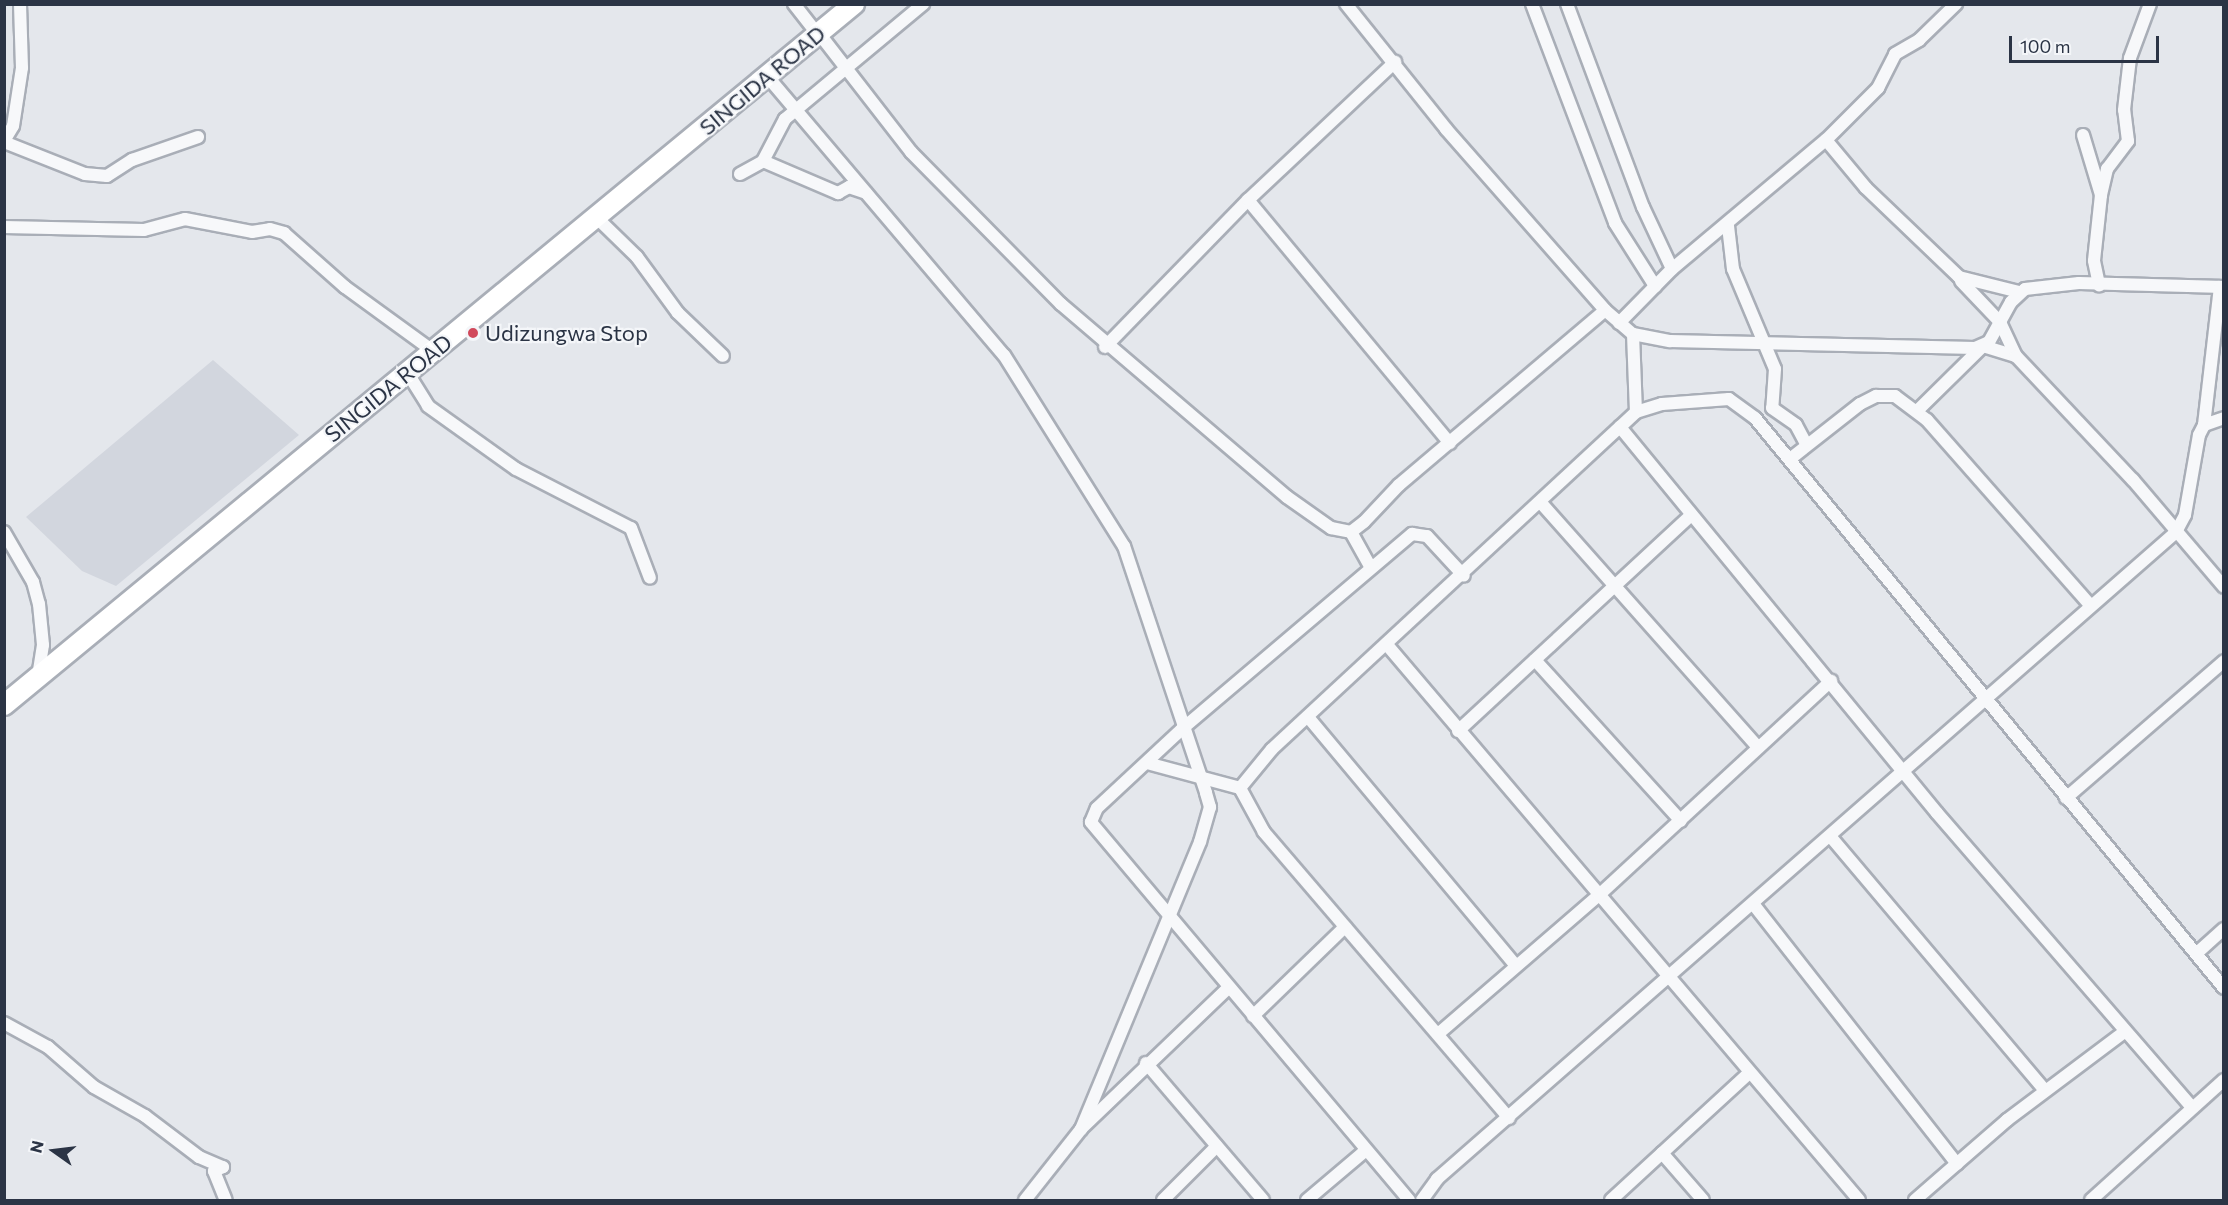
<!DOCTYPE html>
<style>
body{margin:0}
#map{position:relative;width:2228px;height:1205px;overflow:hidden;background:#e4e7ec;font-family:Commissioner,sans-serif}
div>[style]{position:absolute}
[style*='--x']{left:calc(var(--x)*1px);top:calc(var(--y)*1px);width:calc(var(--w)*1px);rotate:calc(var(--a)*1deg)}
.built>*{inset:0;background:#d2d6de}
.roads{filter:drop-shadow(2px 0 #a9aeb7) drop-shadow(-2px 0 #a9aeb7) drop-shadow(0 2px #a9aeb7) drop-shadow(0 -2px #a9aeb7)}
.minor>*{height:12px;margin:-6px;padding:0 6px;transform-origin:6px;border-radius:6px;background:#f7f8fa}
.trunk>*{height:20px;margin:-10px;padding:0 10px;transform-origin:10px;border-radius:10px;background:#fff}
.dots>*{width:16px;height:16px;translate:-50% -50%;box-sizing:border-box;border:3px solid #f4f6f9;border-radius:50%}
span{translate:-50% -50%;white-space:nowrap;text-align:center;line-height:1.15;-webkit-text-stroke:4.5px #f4f6f9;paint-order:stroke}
.street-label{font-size:22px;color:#2b3445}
.poi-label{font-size:22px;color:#2b3445}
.left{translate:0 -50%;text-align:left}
.frame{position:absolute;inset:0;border:6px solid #2b3445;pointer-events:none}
.north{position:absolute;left:24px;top:1121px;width:60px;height:60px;-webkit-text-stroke:4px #f4f6f9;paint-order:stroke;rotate:284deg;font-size:16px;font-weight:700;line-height:24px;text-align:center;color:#2b3445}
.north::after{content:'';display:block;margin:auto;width:21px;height:27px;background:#2b3445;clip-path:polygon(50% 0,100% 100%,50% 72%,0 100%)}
.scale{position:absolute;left:2009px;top:36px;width:150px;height:27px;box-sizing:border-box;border:3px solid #2b3445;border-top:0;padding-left:8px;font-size:18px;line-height:21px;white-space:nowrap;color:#2b3445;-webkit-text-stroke:4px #f4f6f9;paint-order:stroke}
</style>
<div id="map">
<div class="built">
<div style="clip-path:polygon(213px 360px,299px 435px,116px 586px,82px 571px,26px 517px)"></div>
</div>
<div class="roads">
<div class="minor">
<div style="--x:794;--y:4;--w:41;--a:52"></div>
<div style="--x:1346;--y:4;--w:160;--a:51.3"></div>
<div style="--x:1446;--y:129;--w:241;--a:48.7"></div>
<div style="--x:1605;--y:310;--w:37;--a:41"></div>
<div style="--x:1633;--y:334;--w:38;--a:11"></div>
<div style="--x:1670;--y:341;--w:305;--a:1.3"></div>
<div style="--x:1975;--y:348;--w:15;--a:-23"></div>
<div style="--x:1989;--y:342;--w:46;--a:-61.2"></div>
<div style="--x:2011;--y:302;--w:19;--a:-43"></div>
<div style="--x:2025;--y:289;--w:54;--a:-6.3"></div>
<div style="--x:2079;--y:283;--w:145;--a:1.6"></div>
<div style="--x:1532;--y:4;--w:234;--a:69.2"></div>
<div style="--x:1615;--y:223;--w:75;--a:57.6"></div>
<div style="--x:1567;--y:4;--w:217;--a:69.5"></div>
<div style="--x:1643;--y:207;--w:68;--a:64.9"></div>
<div style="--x:818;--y:32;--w:152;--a:52.2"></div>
<div style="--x:911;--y:152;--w:214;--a:45.4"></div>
<div style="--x:1061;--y:304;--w:297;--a:40.5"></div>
<div style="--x:1287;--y:497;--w:54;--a:35.2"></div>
<div style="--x:1331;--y:528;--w:20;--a:11"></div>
<div style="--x:1351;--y:532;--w:16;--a:-38"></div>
<div style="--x:1364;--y:522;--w:51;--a:-46.6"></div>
<div style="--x:1399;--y:485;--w:270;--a:-40.3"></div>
<div style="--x:767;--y:76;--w:366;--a:49.7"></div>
<div style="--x:1004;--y:355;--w:226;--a:57.9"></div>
<div style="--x:1124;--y:546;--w:260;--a:71.6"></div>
<div style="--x:1206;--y:793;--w:15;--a:74"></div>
<div style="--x:1210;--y:807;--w:36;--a:106"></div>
<div style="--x:1200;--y:842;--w:311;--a:112.5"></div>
<div style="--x:2083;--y:135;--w:63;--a:73.3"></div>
<div style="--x:2101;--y:195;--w:66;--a:96.1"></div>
<div style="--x:2094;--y:261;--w:25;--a:78"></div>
<div style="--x:1826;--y:140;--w:62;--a:50.2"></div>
<div style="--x:1866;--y:188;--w:129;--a:43.7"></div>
<div style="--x:1959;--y:277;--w:62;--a:14"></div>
<div style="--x:4;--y:141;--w:17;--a:-59"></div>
<div style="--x:13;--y:126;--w:59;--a:-81.2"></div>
<div style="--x:22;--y:68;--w:64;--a:-91.8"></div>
<div style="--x:4;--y:142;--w:87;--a:21.6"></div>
<div style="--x:85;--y:174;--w:22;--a:5"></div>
<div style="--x:107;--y:176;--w:30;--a:-33"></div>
<div style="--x:132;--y:160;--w:70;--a:-19.2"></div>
<div style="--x:763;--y:161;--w:47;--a:-62.4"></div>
<div style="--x:785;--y:119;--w:180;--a:-39.8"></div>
<div style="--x:740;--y:174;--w:26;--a:-29"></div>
<div style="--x:763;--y:161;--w:82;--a:23.1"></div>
<div style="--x:838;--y:193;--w:13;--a:-29"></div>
<div style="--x:849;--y:187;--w:18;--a:19"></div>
<div style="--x:2101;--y:195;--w:27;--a:-77"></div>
<div style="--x:2107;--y:169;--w:35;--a:-53"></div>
<div style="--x:2128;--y:141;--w:31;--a:-97"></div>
<div style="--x:2124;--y:110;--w:52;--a:-83.4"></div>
<div style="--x:2130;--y:58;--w:58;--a:-69.7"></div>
<div style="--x:1248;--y:200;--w:316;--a:50.3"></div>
<div style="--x:596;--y:217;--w:57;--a:44.3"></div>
<div style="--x:637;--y:257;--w:69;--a:53.8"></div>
<div style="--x:678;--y:313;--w:62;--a:43.7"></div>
<div style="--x:1728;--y:226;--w:43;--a:83.4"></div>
<div style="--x:1733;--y:269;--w:108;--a:67.2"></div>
<div style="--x:1775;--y:369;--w:39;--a:94"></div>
<div style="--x:1772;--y:408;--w:29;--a:35"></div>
<div style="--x:1796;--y:425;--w:21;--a:62"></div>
<div style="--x:4;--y:227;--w:140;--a:1.2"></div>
<div style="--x:144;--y:230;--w:42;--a:-15"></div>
<div style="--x:185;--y:219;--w:68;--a:11"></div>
<div style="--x:252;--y:232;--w:18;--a:-9"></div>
<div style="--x:270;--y:229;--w:15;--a:16"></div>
<div style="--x:284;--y:233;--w:81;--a:41.5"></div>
<div style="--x:345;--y:287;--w:109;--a:36"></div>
<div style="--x:1961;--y:281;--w:57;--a:46.4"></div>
<div style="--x:2000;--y:322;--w:38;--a:65"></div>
<div style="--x:1619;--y:323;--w:76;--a:-45.5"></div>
<div style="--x:1672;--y:269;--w:201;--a:-40"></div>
<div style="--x:1826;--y:140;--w:74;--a:-45"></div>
<div style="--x:1878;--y:88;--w:38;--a:-63"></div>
<div style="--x:1895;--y:54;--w:28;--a:-30"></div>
<div style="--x:1919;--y:40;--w:52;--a:-44.2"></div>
<div style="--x:1633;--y:334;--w:78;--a:87.8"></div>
<div style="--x:1105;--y:347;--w:205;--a:-45.8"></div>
<div style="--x:1248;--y:200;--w:202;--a:-43.2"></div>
<div style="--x:407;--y:372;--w:40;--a:58"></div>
<div style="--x:428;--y:406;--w:108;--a:35.6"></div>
<div style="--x:516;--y:469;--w:129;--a:27.2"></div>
<div style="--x:631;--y:528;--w:53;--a:69.2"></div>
<div style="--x:1918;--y:410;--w:91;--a:-44.6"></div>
<div style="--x:1983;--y:346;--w:34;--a:17"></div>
<div style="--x:2016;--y:356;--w:170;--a:46.7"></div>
<div style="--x:2133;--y:480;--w:140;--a:49.6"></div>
<div style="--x:2204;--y:425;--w:139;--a:-83.4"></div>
<div style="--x:1620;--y:427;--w:499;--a:50.6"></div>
<div style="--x:1937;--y:813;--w:389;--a:49.1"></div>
<div style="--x:1790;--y:459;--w:89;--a:-38.2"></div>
<div style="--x:1860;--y:404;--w:18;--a:-27"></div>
<div style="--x:1876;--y:396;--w:19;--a:0"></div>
<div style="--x:1895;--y:396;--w:40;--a:37"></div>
<div style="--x:1927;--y:420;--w:245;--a:48.6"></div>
<div style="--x:1542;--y:504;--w:324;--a:48.4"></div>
<div style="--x:4;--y:532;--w:58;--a:59.9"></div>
<div style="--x:33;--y:582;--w:23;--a:75"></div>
<div style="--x:39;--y:604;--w:41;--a:84.4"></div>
<div style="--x:43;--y:645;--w:33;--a:99"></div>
<div style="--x:1351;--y:532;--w:41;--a:60.9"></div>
<div style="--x:1388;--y:646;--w:727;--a:49.63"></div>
<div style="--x:1535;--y:660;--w:217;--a:47.8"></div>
<div style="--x:1308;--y:717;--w:324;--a:50.1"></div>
<div style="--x:1458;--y:731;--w:318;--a:-42.8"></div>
<div style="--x:1147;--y:763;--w:96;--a:15"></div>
<div style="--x:2066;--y:798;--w:209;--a:-40.9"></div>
<div style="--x:1830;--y:836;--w:333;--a:49.8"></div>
<div style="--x:1754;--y:905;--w:329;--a:51.9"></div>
<div style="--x:2197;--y:953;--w:36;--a:-42"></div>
<div style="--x:1253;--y:1016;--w:128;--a:-44.1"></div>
<div style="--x:4;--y:1023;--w:50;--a:28.6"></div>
<div style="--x:48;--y:1047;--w:61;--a:41"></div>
<div style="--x:94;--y:1087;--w:59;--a:29.6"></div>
<div style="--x:145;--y:1116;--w:68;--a:37.2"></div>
<div style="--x:199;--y:1157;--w:26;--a:23"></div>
<div style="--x:223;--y:1167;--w:10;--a:156"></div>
<div style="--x:214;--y:1171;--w:31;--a:68"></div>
<div style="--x:1438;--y:1034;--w:213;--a:-40.8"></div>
<div style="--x:1599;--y:895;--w:316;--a:-42.7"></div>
<div style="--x:1146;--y:1063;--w:180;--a:49.5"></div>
<div style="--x:1509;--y:1118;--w:377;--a:-130.6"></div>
<div style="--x:1264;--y:832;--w:50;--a:-118.6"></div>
<div style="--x:1240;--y:788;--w:50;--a:-50.6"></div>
<div style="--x:1272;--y:749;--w:474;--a:-42.8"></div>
<div style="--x:1620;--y:427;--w:22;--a:-43"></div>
<div style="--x:1636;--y:412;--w:27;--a:-17"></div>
<div style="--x:1662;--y:404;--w:67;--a:-4.3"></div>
<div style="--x:1729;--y:399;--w:32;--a:36"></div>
<div style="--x:1755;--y:418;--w:738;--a:50.55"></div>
<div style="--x:1662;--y:1153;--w:62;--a:48.9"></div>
<div style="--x:1025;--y:1200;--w:90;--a:-51.7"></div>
<div style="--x:1081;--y:1129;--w:204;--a:-43.8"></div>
<div style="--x:1163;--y:1200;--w:76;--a:-45"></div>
<div style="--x:1307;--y:1200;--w:76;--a:-40.2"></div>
<div style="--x:1409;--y:1200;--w:494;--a:-130.1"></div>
<div style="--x:1091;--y:822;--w:15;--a:-67"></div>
<div style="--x:1097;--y:808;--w:116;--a:-42.9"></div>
<div style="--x:1182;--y:729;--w:302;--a:-40.3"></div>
<div style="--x:1412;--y:534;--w:15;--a:8"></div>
<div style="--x:1427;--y:536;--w:54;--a:47.2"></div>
<div style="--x:1422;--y:1200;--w:26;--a:-54"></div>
<div style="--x:1437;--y:1179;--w:982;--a:-41.2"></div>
<div style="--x:2176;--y:532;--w:19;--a:-62"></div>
<div style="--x:2185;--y:515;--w:81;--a:-80.1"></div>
<div style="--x:2199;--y:435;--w:11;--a:-63"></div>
<div style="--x:2204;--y:425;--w:21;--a:-19"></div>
<div style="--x:1611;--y:1200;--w:188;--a:-42.6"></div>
<div style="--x:1915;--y:1200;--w:122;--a:-41"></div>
<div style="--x:2007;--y:1120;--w:145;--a:-36.9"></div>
<div style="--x:2091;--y:1200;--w:179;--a:-42.1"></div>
</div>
<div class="trunk">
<div style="--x:4;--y:705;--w:1102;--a:-39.51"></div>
</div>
</div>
<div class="dots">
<div style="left:473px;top:333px;background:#d1495b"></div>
</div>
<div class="street-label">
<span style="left:762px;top:80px;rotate:-40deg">SINGIDA ROAD</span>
<span style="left:388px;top:388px;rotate:-39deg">SINGIDA ROAD</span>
</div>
<div class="poi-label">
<span class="left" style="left:485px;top:333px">Udizungwa Stop</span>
</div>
<div class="frame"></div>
<div class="north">N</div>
<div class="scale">100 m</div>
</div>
